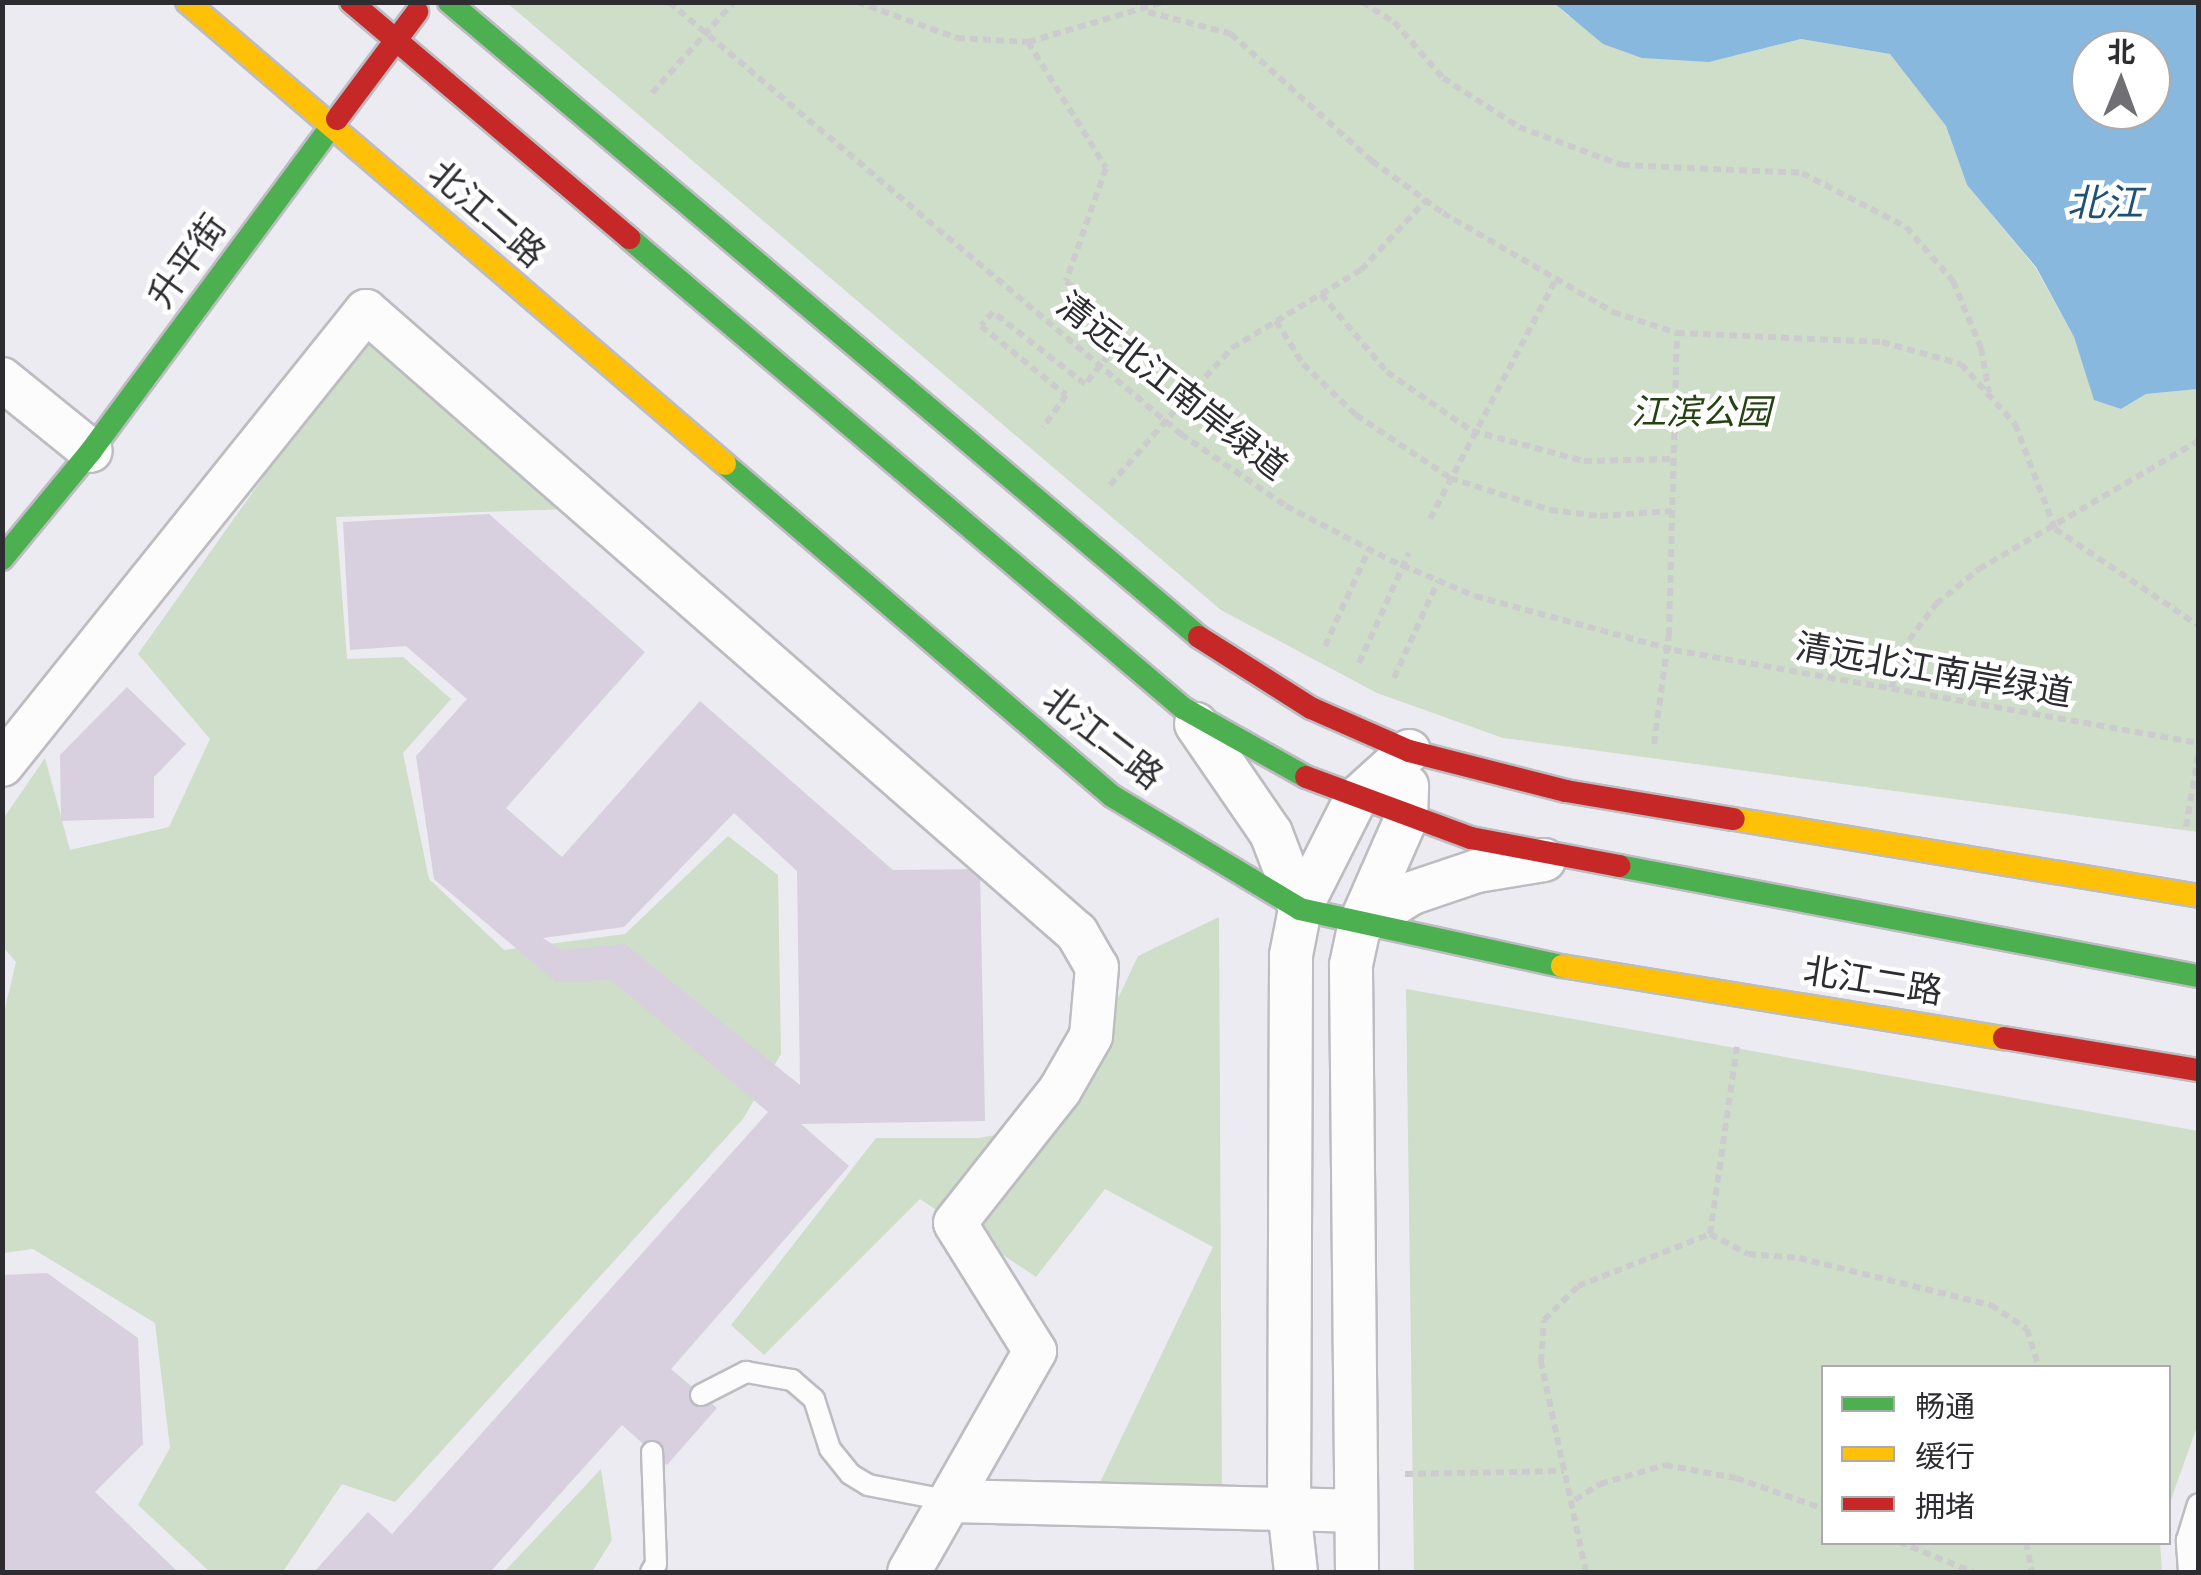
<!DOCTYPE html>
<meta charset="utf-8">
<style>
body{margin:0}
#map{position:relative;width:2201px;height:1575px;overflow:hidden;background:#ebebf1;font-family:Lora,"Noto Sans SC",serif}
div>[style]{position:absolute}
.green>*{inset:0;background:#cedec8}
.water>*{inset:0;background:#89b8df}
.building>*{inset:0;background:#d9d0df}
.path>*{height:6px;margin-top:-3px;transform-origin:0;background:repeating-linear-gradient(90deg,#ccccce 0 8px,transparent 0 13px)}
.roads{filter:drop-shadow(2px 0 #bcbcc1) drop-shadow(-2px 0 #bcbcc1) drop-shadow(0 2px #bcbcc1) drop-shadow(0 -2px #bcbcc1)}
.lane>*{height:20px;margin:-10px;padding:0 10px;transform-origin:10px;border-radius:10px;background:#fcfcfd}
.street>*{height:42px;margin:-21px;padding:0 21px;transform-origin:21px;border-radius:21px;background:#fcfcfd}
.fast>*{height:22px;margin:-11px;padding:0 11px;transform-origin:11px;border-radius:11px;background:#4caf50}
.slow>*{height:22px;margin:-11px;padding:0 11px;transform-origin:11px;border-radius:11px;background:#ffc107}
.jam>*{height:22px;margin:-11px;padding:0 11px;transform-origin:11px;border-radius:11px;background:#c62828}
.path-bridge>*{height:6px;margin-top:-3px;transform-origin:0;background:repeating-linear-gradient(90deg,#ccccce 0 8px,transparent 0 13px)}
span{translate:-50% -50%;white-space:nowrap;text-align:center;line-height:1.15;-webkit-text-stroke:9px #fff;paint-order:stroke}
.street-label{font-size:35px;color:#2d2d31}
.park-label{font-size:35px;color:#254213;font-style:italic}
.water-label{font-size:38px;color:#1f5175;font-style:italic}
.frame{position:absolute;inset:0;border:5px solid #2d2d31;pointer-events:none}
.legend{position:absolute;left:1821px;top:1365px;width:350px;height:180px;box-sizing:border-box;background:#fff;border:2px solid #ababad;margin:0;padding:12px 18px;list-style:none;font-size:30px;color:#2d2d31}
.legend li{display:flex;align-items:center;gap:20px;height:50px}
.legend b{width:50px;border:2px solid #ababad}
.north{position:absolute;left:2071px;top:30px;width:100px;height:100px;box-sizing:border-box;background:#fff;border:2px solid #ababad;border-radius:50%;rotate:1deg;font-size:28px;font-weight:700;line-height:40px;text-align:center;color:#2d2d31}
.north::after{content:'';display:block;margin:auto;width:35px;height:45px;background:#707074;clip-path:polygon(50% 0,100% 100%,50% 72%,0 100%)}
</style>
<div id="map">
<div class="green">
<div style="clip-path:polygon(1554px 2px,1568px 16px,1733px 56px,1801px 39px,1890px 54px,1946px 126px,1967px 185px,2035px 267px,2074px 337px,2095px 400px,2121px 409px,2146px 394px,2198px 389px,2198px 832px,1503px 738px,1377px 693px,1221px 610px,507px 3px)"></div>
<div style="clip-path:polygon(367px 331px,569px 509px,336px 517px,347px 659px,403px 657px,451px 699px,403px 753px,429px 879px,504px 950px,625px 934px,728px 836px,778px 875px,781px 1054px,743px 1119px,395px 1502px,342px 1484px,284px 1570px,210px 1572px,138px 1505px,170px 1448px,155px 1323px,33px 1249px,3px 1253px,2px 1021px,16px 962px,3px 947px,3px 819px,45px 758px,70px 850px,169px 827px,210px 739px,138px 654px)"></div>
<div style="clip-path:polygon(1219px 917px,1222px 1496px,1094px 1495px,1213px 1247px,1105px 1189px,1036px 1277px,920px 1199px,764px 1355px,731px 1325px,876px 1138px,979px 1138px,1059px 1123px,1138px 956px)"></div>
<div style="clip-path:polygon(1406px 989px,2198px 1131px,2198px 1424px,2169px 1505px,2168px 1368px,1824px 1368px,1824px 1542px,2160px 1543px,2162px 1572px,1414px 1572px)"></div>
<div style="clip-path:polygon(601px 1469px,612px 1540px,592px 1572px,504px 1572px)"></div>
</div>
<div class="water">
<div style="clip-path:polygon(evenodd,1554px 3px,2198px 3px,2198px 389px,2146px 394px,2121px 409px,2094px 400px,2074px 337px,2036px 267px,1967px 185px,1946px 126px,1890px 54px,1801px 39px,1709px 62px,1642px 58px,1603px 44px,1554px 3px,2091px 50px,2151px 50px,2151px 110px,2091px 110px,2091px 50px)"></div>
</div>
<div class="building">
<div style="clip-path:polygon(evenodd,489px 514px,645px 652px,506px 808px,562px 857px,700px 701px,893px 870px,980px 869px,985px 1121px,801px 1124px,849px 1166px,671px 1369px,717px 1408px,667px 1465px,622px 1425px,490px 1572px,314px 1572px,368px 1512px,392px 1534px,768px 1112px,611px 980px,556px 982px,434px 879px,416px 756px,467px 699px,406px 646px,350px 650px,343px 522px,489px 514px,734px 813px,797px 871px,800px 1085px,625px 944px,561px 950px,543px 938px,624px 927px,734px 813px)"></div>
<div style="clip-path:polygon(127px 687px,186px 744px,154px 777px,154px 818px,61px 821px,60px 755px)"></div>
<div style="clip-path:polygon(47px 1273px,138px 1338px,143px 1444px,95px 1492px,178px 1572px,2px 1572px,2px 1275px)"></div>
</div>
<div class="path">
<div style="left:669px;top:2px;width:670px;rotate:40.16deg"></div>
<div style="left:1181px;top:434px;width:127px;rotate:34.4deg"></div>
<div style="left:1286px;top:506px;width:117px;rotate:27.4deg"></div>
<div style="left:1390px;top:560px;width:92px;rotate:23deg"></div>
<div style="left:1475px;top:596px;width:206px;rotate:15.2deg"></div>
<div style="left:1674px;top:650px;width:532px;rotate:10.06deg"></div>
<div style="left:857px;top:2px;width:106px;rotate:19.8deg"></div>
<div style="left:957px;top:38px;width:71px;rotate:3.2deg"></div>
<div style="left:1028px;top:42px;width:142px;rotate:-16.4deg"></div>
<div style="left:1362px;top:2px;width:38px;rotate:32deg"></div>
<div style="left:1394px;top:22px;width:74px;rotate:48.8deg"></div>
<div style="left:1443px;top:78px;width:90px;rotate:32.8deg"></div>
<div style="left:1519px;top:127px;width:110px;rotate:20.3deg"></div>
<div style="left:1622px;top:165px;width:180px;rotate:2.5deg"></div>
<div style="left:1802px;top:173px;width:117px;rotate:27.4deg"></div>
<div style="left:1906px;top:227px;width:72px;rotate:49deg"></div>
<div style="left:1953px;top:281px;width:73px;rotate:67.3deg"></div>
<div style="left:1981px;top:348px;width:45px;rotate:79.7deg"></div>
<div style="left:1148px;top:12px;width:86px;rotate:14.8deg"></div>
<div style="left:1231px;top:34px;width:190px;rotate:42deg"></div>
<div style="left:1372px;top:161px;width:88px;rotate:36.2deg"></div>
<div style="left:1443px;top:213px;width:197px;rotate:30.2deg"></div>
<div style="left:1613px;top:312px;width:67px;rotate:18.2deg"></div>
<div style="left:1677px;top:333px;width:205px;rotate:2.5deg"></div>
<div style="left:1882px;top:342px;width:82px;rotate:15.6deg"></div>
<div style="left:1961px;top:364px;width:81px;rotate:48deg"></div>
<div style="left:2015px;top:424px;width:112px;rotate:69.1deg"></div>
<div style="left:2055px;top:529px;width:172px;rotate:33.9deg"></div>
<div style="left:1028px;top:42px;width:148px;rotate:58.2deg"></div>
<div style="left:1106px;top:168px;width:120px;rotate:109.5deg"></div>
<div style="left:1066px;top:281px;width:80px;rotate:42.5deg"></div>
<div style="left:1125px;top:335px;width:63px;rotate:129.2deg"></div>
<div style="left:1085px;top:384px;width:117px;rotate:-142deg"></div>
<div style="left:993px;top:312px;width:18px;rotate:131deg"></div>
<div style="left:981px;top:326px;width:109px;rotate:39.1deg"></div>
<div style="left:1066px;top:395px;width:40px;rotate:124.9deg"></div>
<div style="left:652px;top:93px;width:122px;rotate:-48deg"></div>
<div style="left:1321px;top:294px;width:102px;rotate:49.8deg"></div>
<div style="left:1387px;top:372px;width:103px;rotate:34.8deg"></div>
<div style="left:1472px;top:431px;width:116px;rotate:15deg"></div>
<div style="left:1584px;top:461px;width:89px;rotate:-1.3deg"></div>
<div style="left:1276px;top:321px;width:51px;rotate:57.9deg"></div>
<div style="left:1303px;top:364px;width:74px;rotate:43.9deg"></div>
<div style="left:1356px;top:415px;width:113px;rotate:33.8deg"></div>
<div style="left:1450px;top:478px;width:105px;rotate:17.7deg"></div>
<div style="left:1550px;top:510px;width:50px;rotate:6.8deg"></div>
<div style="left:1600px;top:516px;width:72px;rotate:-4deg"></div>
<div style="left:1179px;top:406px;width:79px;rotate:-47.6deg"></div>
<div style="left:1232px;top:348px;width:151px;rotate:-31.2deg"></div>
<div style="left:1361px;top:270px;width:96px;rotate:-47.1deg"></div>
<div style="left:1430px;top:519px;width:269px;rotate:-62.3deg"></div>
<div style="left:1669px;top:635px;width:302px;rotate:-88.5deg"></div>
<div style="left:1325px;top:646px;width:107px;rotate:-65.6deg"></div>
<div style="left:1394px;top:678px;width:107px;rotate:-65.6deg"></div>
<div style="left:1891px;top:688px;width:51px;rotate:-69.4deg"></div>
<div style="left:1909px;top:640px;width:45px;rotate:-53.1deg"></div>
<div style="left:1936px;top:604px;width:55px;rotate:-39.1deg"></div>
<div style="left:1979px;top:569px;width:254px;rotate:-30.3deg"></div>
<div style="left:2186px;top:827px;width:73px;rotate:-80.5deg"></div>
<div style="left:1710px;top:1234px;width:43px;rotate:27.8deg"></div>
<div style="left:1748px;top:1254px;width:51px;rotate:4.5deg"></div>
<div style="left:1799px;top:1258px;width:198px;rotate:13.8deg"></div>
<div style="left:1991px;top:1305px;width:43px;rotate:33.7deg"></div>
<div style="left:2027px;top:1329px;width:41px;rotate:72.9deg"></div>
<div style="left:1710px;top:1234px;width:189px;rotate:-81.8deg"></div>
<div style="left:1405px;top:1474px;width:159px;rotate:-1.1deg"></div>
<div style="left:1575px;top:1500px;width:30px;rotate:-33deg"></div>
<div style="left:1600px;top:1484px;width:68px;rotate:-16.3deg"></div>
<div style="left:1665px;top:1465px;width:72px;rotate:10.4deg"></div>
<div style="left:1736px;top:1478px;width:93px;rotate:19.4deg"></div>
<div style="left:1899px;top:1542px;width:80px;rotate:22.1deg"></div>
<div style="left:2026px;top:1542px;width:31px;rotate:79deg"></div>
<div style="left:1586px;top:1572px;width:215px;rotate:-102.1deg"></div>
<div style="left:1541px;top:1362px;width:42px;rotate:-85.9deg"></div>
<div style="left:1544px;top:1320px;width:48px;rotate:-45deg"></div>
<div style="left:1578px;top:1286px;width:142px;rotate:-21.5deg"></div>
</div>
<div class="roads">
<div class="lane">
<div style="left:701px;top:1395px;width:51px;rotate:-27.1deg"></div>
<div style="left:746px;top:1372px;width:47px;rotate:9.9deg"></div>
<div style="left:792px;top:1380px;width:29px;rotate:41deg"></div>
<div style="left:814px;top:1399px;width:52px;rotate:72.3deg"></div>
<div style="left:830px;top:1449px;width:32px;rotate:51deg"></div>
<div style="left:850px;top:1474px;width:21px;rotate:31deg"></div>
<div style="left:868px;top:1485px;width:85px;rotate:10.9deg"></div>
<div style="left:651px;top:1572px;width:9px;rotate:-58deg"></div>
<div style="left:656px;top:1564px;width:112px;rotate:-92deg"></div>
<div style="left:2189px;top:1572px;width:32px;rotate:-94deg"></div>
<div style="left:2187px;top:1540px;width:37px;rotate:-73deg"></div>
</div>
<div class="street">
<div style="left:2px;top:379px;width:114px;rotate:39deg"></div>
<div style="left:1196px;top:724px;width:132px;rotate:55.5deg"></div>
<div style="left:1271px;top:833px;width:81px;rotate:69.1deg"></div>
<div style="left:2px;top:765px;width:582px;rotate:-51.28deg"></div>
<div style="left:366px;top:311px;width:945px;rotate:41.18deg"></div>
<div style="left:1077px;top:933px;width:39px;rotate:60deg"></div>
<div style="left:1097px;top:967px;width:69px;rotate:95deg"></div>
<div style="left:1091px;top:1036px;width:62px;rotate:119.9deg"></div>
<div style="left:1060px;top:1090px;width:169px;rotate:128.3deg"></div>
<div style="left:955px;top:1223px;width:151px;rotate:58deg"></div>
<div style="left:1035px;top:1351px;width:254px;rotate:119.7deg"></div>
<div style="left:1359px;top:926px;width:62px;rotate:-31.9deg"></div>
<div style="left:1412px;top:893px;width:69px;rotate:-18.7deg"></div>
<div style="left:1477px;top:871px;width:68px;rotate:-9.3deg"></div>
<div style="left:951px;top:1501px;width:402px;rotate:1.4deg"></div>
<div style="left:1296px;top:1572px;width:63px;rotate:-96.3deg"></div>
<div style="left:1289px;top:1509px;width:554px;rotate:-89.79deg"></div>
<div style="left:1291px;top:955px;width:47px;rotate:-78.9deg"></div>
<div style="left:1300px;top:909px;width:122px;rotate:-63.2deg"></div>
<div style="left:1355px;top:800px;width:73px;rotate:-42.2deg"></div>
<div style="left:1357px;top:1572px;width:607px;rotate:-90.57deg"></div>
<div style="left:1351px;top:965px;width:40px;rotate:-78deg"></div>
<div style="left:1359px;top:926px;width:117px;rotate:-66.3deg"></div>
<div style="left:1406px;top:819px;width:33px;rotate:-88deg"></div>
</div>
<div class="fast">
<div style="left:449px;top:2px;width:983px;rotate:40.25deg"></div>
<div style="left:629px;top:238px;width:727px;rotate:40.31deg"></div>
<div style="left:1183px;top:708px;width:141px;rotate:29.3deg"></div>
<div style="left:725px;top:464px;width:510px;rotate:40.63deg"></div>
<div style="left:1112px;top:796px;width:219px;rotate:31deg"></div>
<div style="left:1300px;top:909px;width:268px;rotate:12.3deg"></div>
<div style="left:2px;top:559px;width:140px;rotate:-50.5deg"></div>
<div style="left:91px;top:451px;width:413px;rotate:-53.5deg"></div>
<div style="left:1619px;top:866px;width:589px;rotate:10.76deg"></div>
</div>
<div class="slow">
<div style="left:187px;top:2px;width:709px;rotate:40.65deg"></div>
<div style="left:1734px;top:819px;width:470px;rotate:9.4deg"></div>
<div style="left:1562px;top:966px;width:448px;rotate:9.3deg"></div>
</div>
<div class="jam">
<div style="left:351px;top:2px;width:365px;rotate:40.3deg"></div>
<div style="left:337px;top:119px;width:134px;rotate:-53.2deg"></div>
<div style="left:1199px;top:637px;width:133px;rotate:32.4deg"></div>
<div style="left:1311px;top:708px;width:107px;rotate:23.7deg"></div>
<div style="left:1409px;top:751px;width:162px;rotate:14.3deg"></div>
<div style="left:1566px;top:791px;width:170px;rotate:9.5deg"></div>
<div style="left:1306px;top:777px;width:176px;rotate:20.3deg"></div>
<div style="left:1471px;top:838px;width:151px;rotate:10.7deg"></div>
<div style="left:2004px;top:1038px;width:197px;rotate:9.4deg"></div>
</div>
</div>
<div class="path-bridge">
<div style="left:1110px;top:485px;width:105px;rotate:-48.9deg"></div>
<div style="left:1359px;top:663px;width:121px;rotate:-65.6deg"></div>
<div style="left:1654px;top:744px;width:110px;rotate:-82.2deg"></div>
</div>
<div class="street-label">
<span style="left:487px;top:214px;rotate:41deg">北江二路</span>
<span style="left:187px;top:261px;rotate:-54deg">升平街</span>
<span style="left:1172px;top:386px;rotate:38deg">清远北江南岸绿道</span>
<span style="left:1934px;top:670px;rotate:10deg">清远北江南岸绿道</span>
<span style="left:1103px;top:738px;rotate:38deg">北江二路</span>
<span style="left:1873px;top:981px;rotate:9deg">北江二路</span>
</div>
<div class="park-label">
<span style="left:1701px;top:412px">江滨公园</span>
</div>
<div class="water-label">
<span style="left:2105px;top:203px">北江</span>
</div>
<div class="frame"></div>
<ul class="legend">
<li><b style="height:12px;background:#4caf50"></b>畅通</li>
<li><b style="height:12px;background:#ffc107"></b>缓行</li>
<li><b style="height:12px;background:#c62828"></b>拥堵</li>
</ul>
<div class="north">北</div>
</div>
